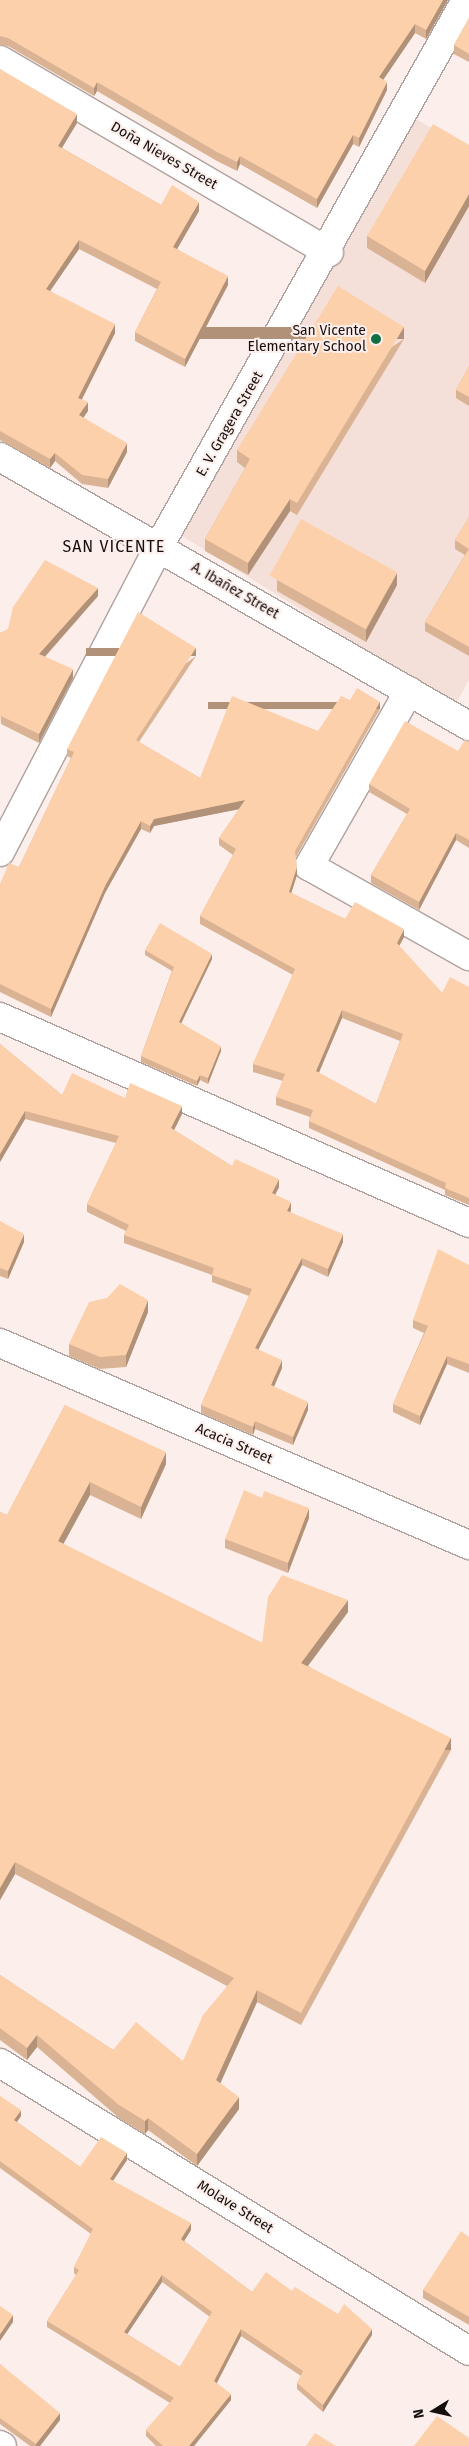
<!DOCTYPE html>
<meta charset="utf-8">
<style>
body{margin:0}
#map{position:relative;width:469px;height:2446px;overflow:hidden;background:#fceeea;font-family:"Fira Sans",sans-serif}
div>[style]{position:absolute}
.built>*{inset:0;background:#f4dfd9}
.roads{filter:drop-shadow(1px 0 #afa29e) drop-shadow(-1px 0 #afa29e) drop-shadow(0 1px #afa29e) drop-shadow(0 -1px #afa29e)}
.street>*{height:28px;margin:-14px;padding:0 14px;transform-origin:14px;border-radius:14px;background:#fff}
.secondary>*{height:28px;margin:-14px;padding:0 14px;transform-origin:14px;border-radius:14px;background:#fff}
.wall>*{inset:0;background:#dab394}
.shaded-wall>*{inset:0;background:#b19278;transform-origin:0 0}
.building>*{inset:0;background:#fdd0ac;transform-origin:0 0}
.dots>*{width:14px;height:14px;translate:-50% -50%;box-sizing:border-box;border:2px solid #fceeea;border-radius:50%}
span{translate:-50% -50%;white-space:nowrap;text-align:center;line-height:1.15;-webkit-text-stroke:4px #fceeea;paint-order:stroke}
.street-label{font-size:14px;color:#140f0e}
.poi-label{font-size:14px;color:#140f0e}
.right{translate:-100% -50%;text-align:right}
.quarter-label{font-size:16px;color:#140f0e;letter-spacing:1px}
.north{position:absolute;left:409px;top:2386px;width:50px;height:50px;-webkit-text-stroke:4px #fceeea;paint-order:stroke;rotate:260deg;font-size:14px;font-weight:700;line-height:20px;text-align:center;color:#140f0e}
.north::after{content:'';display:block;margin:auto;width:18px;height:22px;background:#140f0e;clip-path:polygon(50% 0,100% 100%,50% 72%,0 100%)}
</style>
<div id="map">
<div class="built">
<div style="clip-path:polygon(412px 117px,469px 149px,469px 680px,455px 705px,171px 529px)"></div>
</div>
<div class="roads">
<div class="street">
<div style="left:0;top:60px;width:381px;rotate:30.3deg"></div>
<div style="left:409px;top:691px;width:202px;rotate:119.7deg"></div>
<div style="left:309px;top:866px;width:184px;rotate:29.4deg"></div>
<div style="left:0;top:852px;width:343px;rotate:-62.5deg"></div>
<div style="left:158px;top:548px;width:629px;rotate:-60.66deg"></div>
<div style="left:0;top:1017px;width:512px;rotate:23.71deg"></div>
<div style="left:0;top:1343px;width:511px;rotate:23.3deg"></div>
<div style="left:0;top:2063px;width:550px;rotate:31.55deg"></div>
<div style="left:0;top:2445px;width:2px;rotate:27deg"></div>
</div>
<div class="secondary">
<div style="left:0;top:457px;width:541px;rotate:29.84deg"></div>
</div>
</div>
<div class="wall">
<div style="clip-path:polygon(0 0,448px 0,426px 39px,415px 33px,383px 80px,387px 90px,359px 147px,353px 144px,317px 208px,240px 164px,237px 171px,217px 161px,97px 91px,94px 96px,8px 46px,0 45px)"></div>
<div style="clip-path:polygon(469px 18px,469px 62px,454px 54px,454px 45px)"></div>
<div style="clip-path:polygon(0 69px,77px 123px,62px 148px,161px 205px,199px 211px,177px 249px,228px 285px,185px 367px,135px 341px,135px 332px,157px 289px,79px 249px,50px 291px,115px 333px,82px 399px,88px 411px,83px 417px,127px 452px,108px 488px,82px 484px,55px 461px,50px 468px,0 440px)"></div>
<div style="clip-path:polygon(469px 145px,469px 206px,425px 283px,367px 248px,367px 236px)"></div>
<div style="clip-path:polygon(404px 339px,297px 515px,290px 511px,248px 575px,205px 551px,205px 539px,245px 468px,237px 462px,237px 450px)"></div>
<div style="clip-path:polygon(469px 366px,469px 406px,456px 398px,456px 390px)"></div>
<div style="clip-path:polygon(469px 517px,469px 656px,425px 631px,425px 622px,465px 555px,455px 549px,455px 540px)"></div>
<div style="clip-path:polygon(277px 579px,397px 585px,366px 642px,277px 591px)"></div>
<div style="clip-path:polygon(98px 596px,45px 657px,73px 678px,39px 743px,1px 724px,0 633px)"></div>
<div style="clip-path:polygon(evenodd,196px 656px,139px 742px,200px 778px,318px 731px,350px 700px,380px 709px,296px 857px,297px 875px,291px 893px,345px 919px,404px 937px,399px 946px,442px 993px,469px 987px,469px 1205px,445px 1195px,445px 1190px,309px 1128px,309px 1121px,310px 1117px,276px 1105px,276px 1097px,283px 1081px,253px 1072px,253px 1064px,293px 975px,200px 924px,200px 916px,233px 855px,219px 845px,219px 838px,239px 809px,154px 826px,150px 833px,141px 829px,105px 893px,51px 1017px,0 992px,0 884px,19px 867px,71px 758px,67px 756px,67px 749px,196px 656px,342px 1018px,400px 1041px,376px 1104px,319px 1073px,342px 1018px)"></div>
<div style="clip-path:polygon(469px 742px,469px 848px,456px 840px,419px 910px,371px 883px,371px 875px,407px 814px,369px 792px,369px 784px,458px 751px)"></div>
<div style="clip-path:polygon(145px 950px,212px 959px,181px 1023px,221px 1051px,208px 1084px,200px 1080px,197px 1086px,141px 1062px,141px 1056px,172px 971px,145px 955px)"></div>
<div style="clip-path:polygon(0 1044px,62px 1095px,125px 1098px,182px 1114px,174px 1130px,232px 1166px,279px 1187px,275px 1195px,291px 1210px,290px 1212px,343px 1242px,328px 1277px,302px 1265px,258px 1349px,282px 1368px,274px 1387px,308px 1410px,293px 1445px,255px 1429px,253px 1435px,201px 1413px,201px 1405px,249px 1296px,212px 1282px,212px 1275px,124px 1243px,124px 1235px,126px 1231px,87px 1212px,87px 1204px,116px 1143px,25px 1119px,0 1162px)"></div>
<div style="clip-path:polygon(0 1221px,24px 1242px,8px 1279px,0 1276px)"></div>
<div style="clip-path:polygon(469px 1265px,469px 1373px,447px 1364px,420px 1425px,393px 1412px,393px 1404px,424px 1333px,413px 1328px,413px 1320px)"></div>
<div style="clip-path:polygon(148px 1312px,126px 1367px,100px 1369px,69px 1356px,69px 1344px)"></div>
<div style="clip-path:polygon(65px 1405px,166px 1464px,141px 1519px,90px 1495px,63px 1544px,262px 1643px,348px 1612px,308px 1666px,451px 1750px,301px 2025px,257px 2002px,220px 2083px,239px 2109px,197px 2166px,148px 2130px,145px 2134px,119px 2118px,37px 2047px,27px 2060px,0 2040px,0 1975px,113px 2050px,183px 2061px,227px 1986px,15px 1874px,0 1900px,0 1512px,7px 1515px)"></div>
<div style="clip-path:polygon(262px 1498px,309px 1518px,288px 1573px,225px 1548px,225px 1539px)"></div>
<div style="clip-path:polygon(evenodd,0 2096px,21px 2116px,17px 2122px,80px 2167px,127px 2160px,113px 2181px,191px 2230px,184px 2241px,252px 2292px,292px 2291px,372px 2335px,323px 2412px,297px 2389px,297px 2383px,301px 2376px,241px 2336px,217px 2383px,231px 2400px,194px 2446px,156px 2446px,146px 2436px,146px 2430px,170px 2403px,47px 2327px,47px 2321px,76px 2275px,74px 2273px,74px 2267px,91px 2234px,0 2168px,0 2096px,162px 2282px,210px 2317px,180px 2367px,127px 2334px,162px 2282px)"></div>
<div style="clip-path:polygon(469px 2237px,469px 2325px,423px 2298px,423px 2290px)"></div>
<div style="clip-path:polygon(0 2364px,60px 2420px,40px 2446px,30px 2446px,0 2424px)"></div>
</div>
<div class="shaded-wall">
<div style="clip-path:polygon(443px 0,448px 0,426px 39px,426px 30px)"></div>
<div style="clip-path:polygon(415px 24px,415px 33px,379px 86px,379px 77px)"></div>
<div style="clip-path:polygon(97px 82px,97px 91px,94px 96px,94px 88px)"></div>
<div style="clip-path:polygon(387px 82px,387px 90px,359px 147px,359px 138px)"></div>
<div style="clip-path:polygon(77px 114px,77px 123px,58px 154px,58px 146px)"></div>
<div style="clip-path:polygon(353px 135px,353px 144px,317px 208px,317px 199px)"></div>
<div style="clip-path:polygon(240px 156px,240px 164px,237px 171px,237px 162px)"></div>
<div style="clip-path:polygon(469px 194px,469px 206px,425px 283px,425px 271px)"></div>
<div style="clip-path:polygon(199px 202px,199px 211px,173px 256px,173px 247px)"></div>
<div style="clip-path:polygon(79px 240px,79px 249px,46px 297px,46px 289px)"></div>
<div style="clip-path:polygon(228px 276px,228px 285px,185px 367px,185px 359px)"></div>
<div style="clip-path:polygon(115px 324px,115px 333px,78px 407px,78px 398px)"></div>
<div style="left:404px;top:327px;width:12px;height:206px;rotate:90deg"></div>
<div style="clip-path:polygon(88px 402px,88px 411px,79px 424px,79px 415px)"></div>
<div style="clip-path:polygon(127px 443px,127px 452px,108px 488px,108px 479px)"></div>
<div style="clip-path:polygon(55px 453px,55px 461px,50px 468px,50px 459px)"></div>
<div style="clip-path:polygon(290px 499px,290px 511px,248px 575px,248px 563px)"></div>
<div style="clip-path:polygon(397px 573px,397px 585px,366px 642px,366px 630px)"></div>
<div style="clip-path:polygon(98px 588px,98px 596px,39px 663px,39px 654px)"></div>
<div style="left:196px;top:648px;width:8px;height:110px;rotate:90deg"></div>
<div style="clip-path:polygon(73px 669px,73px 678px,39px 743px,39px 734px)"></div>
<div style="left:380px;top:702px;width:7px;height:172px;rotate:90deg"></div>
<div style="clip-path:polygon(245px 800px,245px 808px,154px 826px,150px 833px,150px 826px,154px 819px)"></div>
<div style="clip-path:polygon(141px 821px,141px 829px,105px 893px,51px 1017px,51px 1009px,105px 886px)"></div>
<div style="clip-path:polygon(456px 833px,456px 840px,419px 910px,419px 902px)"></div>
<div style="clip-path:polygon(297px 867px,297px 875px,289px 900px,289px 892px)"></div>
<div style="clip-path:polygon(404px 929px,404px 937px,397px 950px,397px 943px)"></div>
<div style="clip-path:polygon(212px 954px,212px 959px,179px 1028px,179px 1022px)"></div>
<div style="clip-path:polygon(342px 1010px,342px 1018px,316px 1079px,316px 1071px)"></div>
<div style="clip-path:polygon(221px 1046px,221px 1051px,208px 1084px,208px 1078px)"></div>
<div style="clip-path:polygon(200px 1075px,200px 1080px,197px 1086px,197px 1081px)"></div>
<div style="clip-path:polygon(182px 1106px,182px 1114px,171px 1136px,171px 1128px)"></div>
<div style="clip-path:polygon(25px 1111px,25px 1119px,0 1162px,0 1154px)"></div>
<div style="clip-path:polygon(279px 1179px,279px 1187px,272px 1201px,272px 1193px)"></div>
<div style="clip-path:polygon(291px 1202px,291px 1210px,287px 1218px,287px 1211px)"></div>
<div style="clip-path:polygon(24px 1234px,24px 1242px,8px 1279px,8px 1271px)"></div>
<div style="clip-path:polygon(343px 1234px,343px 1242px,328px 1277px,328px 1269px)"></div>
<div style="clip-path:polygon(302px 1258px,302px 1265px,255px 1356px,255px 1348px)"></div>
<div style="clip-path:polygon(148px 1300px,148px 1312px,126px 1367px,126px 1355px)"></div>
<div style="clip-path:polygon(447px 1356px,447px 1364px,420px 1425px,420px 1416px)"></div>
<div style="clip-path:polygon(282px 1360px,282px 1368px,271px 1393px,271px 1385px)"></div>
<div style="clip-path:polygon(308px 1402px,308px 1410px,293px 1445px,293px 1437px)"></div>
<div style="clip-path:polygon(255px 1421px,255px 1429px,253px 1435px,253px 1427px)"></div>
<div style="clip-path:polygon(166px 1452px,166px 1464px,141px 1519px,141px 1507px)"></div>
<div style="clip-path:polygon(90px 1482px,90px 1495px,58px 1554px,58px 1541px)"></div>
<div style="clip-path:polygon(309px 1508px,309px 1518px,288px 1573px,288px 1563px)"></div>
<div style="clip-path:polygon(348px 1600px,348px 1612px,301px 1675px,301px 1663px)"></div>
<div style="left:451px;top:1738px;width:12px;height:313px;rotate:90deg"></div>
<div style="clip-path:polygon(15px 1862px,15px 1874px,0 1900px,0 1888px)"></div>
<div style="clip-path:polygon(257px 1990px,257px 2002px,216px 2093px,216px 2080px)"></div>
<div style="clip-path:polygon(37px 2035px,37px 2047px,27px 2060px,27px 2048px)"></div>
<div style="clip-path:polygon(239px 2097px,239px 2109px,197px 2166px,197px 2154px)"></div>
<div style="clip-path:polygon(21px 2110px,21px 2116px,14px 2126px,14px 2120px)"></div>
<div style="clip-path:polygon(148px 2118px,148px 2130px,145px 2134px,145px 2121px)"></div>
<div style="clip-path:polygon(127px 2153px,127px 2160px,110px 2185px,110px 2179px)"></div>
<div style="clip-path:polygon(191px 2223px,191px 2230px,181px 2246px,181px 2239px)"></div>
<div style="clip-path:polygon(162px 2275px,162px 2282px,124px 2339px,124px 2332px)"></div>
<div style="clip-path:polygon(13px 2315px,13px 2322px,0 2341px,0 2334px)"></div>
<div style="clip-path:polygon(241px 2329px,241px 2336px,214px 2388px,214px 2381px)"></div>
<div style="clip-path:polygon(372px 2329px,372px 2335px,323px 2412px,323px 2405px)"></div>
<div style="clip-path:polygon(231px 2394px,231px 2400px,194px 2446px,189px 2446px)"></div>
<div style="clip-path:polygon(60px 2413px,60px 2420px,40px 2446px,36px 2446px,36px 2444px)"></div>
</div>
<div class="building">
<div style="clip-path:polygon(0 0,443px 0,426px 30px,415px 24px,379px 77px,387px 82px,359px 138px,353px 135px,317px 199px,240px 156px,237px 162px,217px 152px,97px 82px,94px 88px,8px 38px,0 36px)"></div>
<div style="clip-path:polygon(469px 18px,469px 54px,454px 45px)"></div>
<div style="clip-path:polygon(0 69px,77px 114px,58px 146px,161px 205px,172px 185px,199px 202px,173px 247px,228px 276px,185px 359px,135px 332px,161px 282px,79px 240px,46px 289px,115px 324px,78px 398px,88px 402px,79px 415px,127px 443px,108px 479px,82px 475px,55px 453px,50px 459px,0 431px)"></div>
<div style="clip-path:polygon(433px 124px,469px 145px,469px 194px,425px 271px,367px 236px)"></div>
<div style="clip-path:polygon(338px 286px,404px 327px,297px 503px,290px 499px,248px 563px,205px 539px,250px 459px,237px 450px)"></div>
<div style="clip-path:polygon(469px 366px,469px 397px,456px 390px)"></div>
<div style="clip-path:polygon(469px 517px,469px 647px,425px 622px,469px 549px,455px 540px)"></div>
<div style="left:301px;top:519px;width:110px;height:65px;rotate:29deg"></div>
<div style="clip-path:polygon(45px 560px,98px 588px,39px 654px,73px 669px,39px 734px,1px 716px,0 723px,0 633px,8px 629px,13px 607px)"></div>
<div style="clip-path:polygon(evenodd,138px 612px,196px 648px,136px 740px,200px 778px,232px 696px,318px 731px,341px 696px,350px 700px,357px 688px,380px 702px,295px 851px,297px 867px,289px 892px,345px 919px,355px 902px,404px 929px,397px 943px,442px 993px,450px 977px,469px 987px,469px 1198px,445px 1188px,446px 1183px,309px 1121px,313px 1110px,276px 1097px,285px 1074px,253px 1064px,295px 969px,200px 916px,236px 849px,219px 838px,245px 800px,154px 819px,150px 826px,141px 821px,105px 886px,51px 1009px,0 984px,0 884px,9px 863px,19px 867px,74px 752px,67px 749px,138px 612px,342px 1010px,403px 1034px,376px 1104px,316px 1071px,342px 1010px)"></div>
<div style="clip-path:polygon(405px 721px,458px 751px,465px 740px,469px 742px,469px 840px,456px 833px,419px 902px,371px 875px,410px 809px,369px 784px)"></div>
<div style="clip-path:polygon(160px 923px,212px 954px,179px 1022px,221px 1046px,208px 1078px,200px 1075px,197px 1081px,141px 1056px,174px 967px,145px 950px)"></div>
<div style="clip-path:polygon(0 1044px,62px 1095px,72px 1073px,125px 1098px,130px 1083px,182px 1106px,171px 1128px,232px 1166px,235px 1159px,279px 1179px,272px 1193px,291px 1202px,287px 1211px,343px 1234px,328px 1269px,302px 1258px,255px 1348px,282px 1360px,271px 1385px,308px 1402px,293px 1437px,255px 1421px,253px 1427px,201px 1405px,252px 1289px,212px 1275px,214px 1268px,124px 1235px,129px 1225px,87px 1204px,119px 1136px,25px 1111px,0 1154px)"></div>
<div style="clip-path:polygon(0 1221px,24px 1234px,8px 1271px,0 1268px)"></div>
<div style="clip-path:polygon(438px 1249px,469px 1265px,469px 1364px,447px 1356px,420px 1416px,393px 1404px,428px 1326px,413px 1320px)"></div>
<div style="clip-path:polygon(120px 1284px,148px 1300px,126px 1355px,100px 1357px,69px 1344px,89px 1302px,107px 1298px)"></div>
<div style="clip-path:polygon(65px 1405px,166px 1452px,141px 1507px,90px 1482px,58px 1541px,262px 1643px,268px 1597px,282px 1575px,348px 1600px,301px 1663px,451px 1738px,301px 2013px,257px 1990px,216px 2080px,239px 2097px,197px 2154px,148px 2118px,145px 2121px,119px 2105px,37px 2035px,27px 2048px,0 2028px,0 1975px,113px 2050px,136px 2022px,183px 2061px,203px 2015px,234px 1978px,15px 1862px,0 1888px,0 1512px,7px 1515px)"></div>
<div style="clip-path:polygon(244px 1490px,262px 1498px,264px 1491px,309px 1508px,288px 1563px,225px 1539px)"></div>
<div style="clip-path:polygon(evenodd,0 2096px,21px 2110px,14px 2120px,80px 2167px,101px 2137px,127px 2153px,110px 2179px,191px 2223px,181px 2239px,252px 2292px,266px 2272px,292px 2291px,295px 2287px,338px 2314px,344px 2304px,372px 2329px,323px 2405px,297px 2383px,303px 2371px,241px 2329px,214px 2381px,231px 2394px,189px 2446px,163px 2446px,146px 2430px,174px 2398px,47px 2321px,79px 2270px,74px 2267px,93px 2229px,0 2161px,0 2096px,162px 2275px,212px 2312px,180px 2367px,124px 2332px,162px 2275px)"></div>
<div style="clip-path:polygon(461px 2231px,469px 2237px,469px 2317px,423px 2290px)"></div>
<div style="clip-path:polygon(0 2306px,13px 2315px,0 2334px)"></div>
<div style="clip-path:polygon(0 2364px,60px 2413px,36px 2444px,0 2418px)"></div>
<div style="clip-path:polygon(437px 2416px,469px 2438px,469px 2446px,414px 2446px)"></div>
<div style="clip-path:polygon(315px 2433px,336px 2446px,306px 2446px)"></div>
</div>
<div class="dots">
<div style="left:376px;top:339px;background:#0f6e43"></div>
</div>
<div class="street-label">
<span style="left:164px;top:156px;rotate:30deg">Doña Nieves Street</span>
<span style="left:230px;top:424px;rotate:-60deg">E. V. Gragera Street</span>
<span style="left:235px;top:591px;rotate:30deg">A. Ibañez Street</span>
<span style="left:234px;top:1444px;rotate:23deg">Acacia Street</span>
<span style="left:235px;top:2207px;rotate:32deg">Molave Street</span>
</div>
<div class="poi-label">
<span class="right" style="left:366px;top:339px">San Vicente<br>Elementary School</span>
</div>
<div class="quarter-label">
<span style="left:114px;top:547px">SAN VICENTE</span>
</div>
<div class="north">N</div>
</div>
